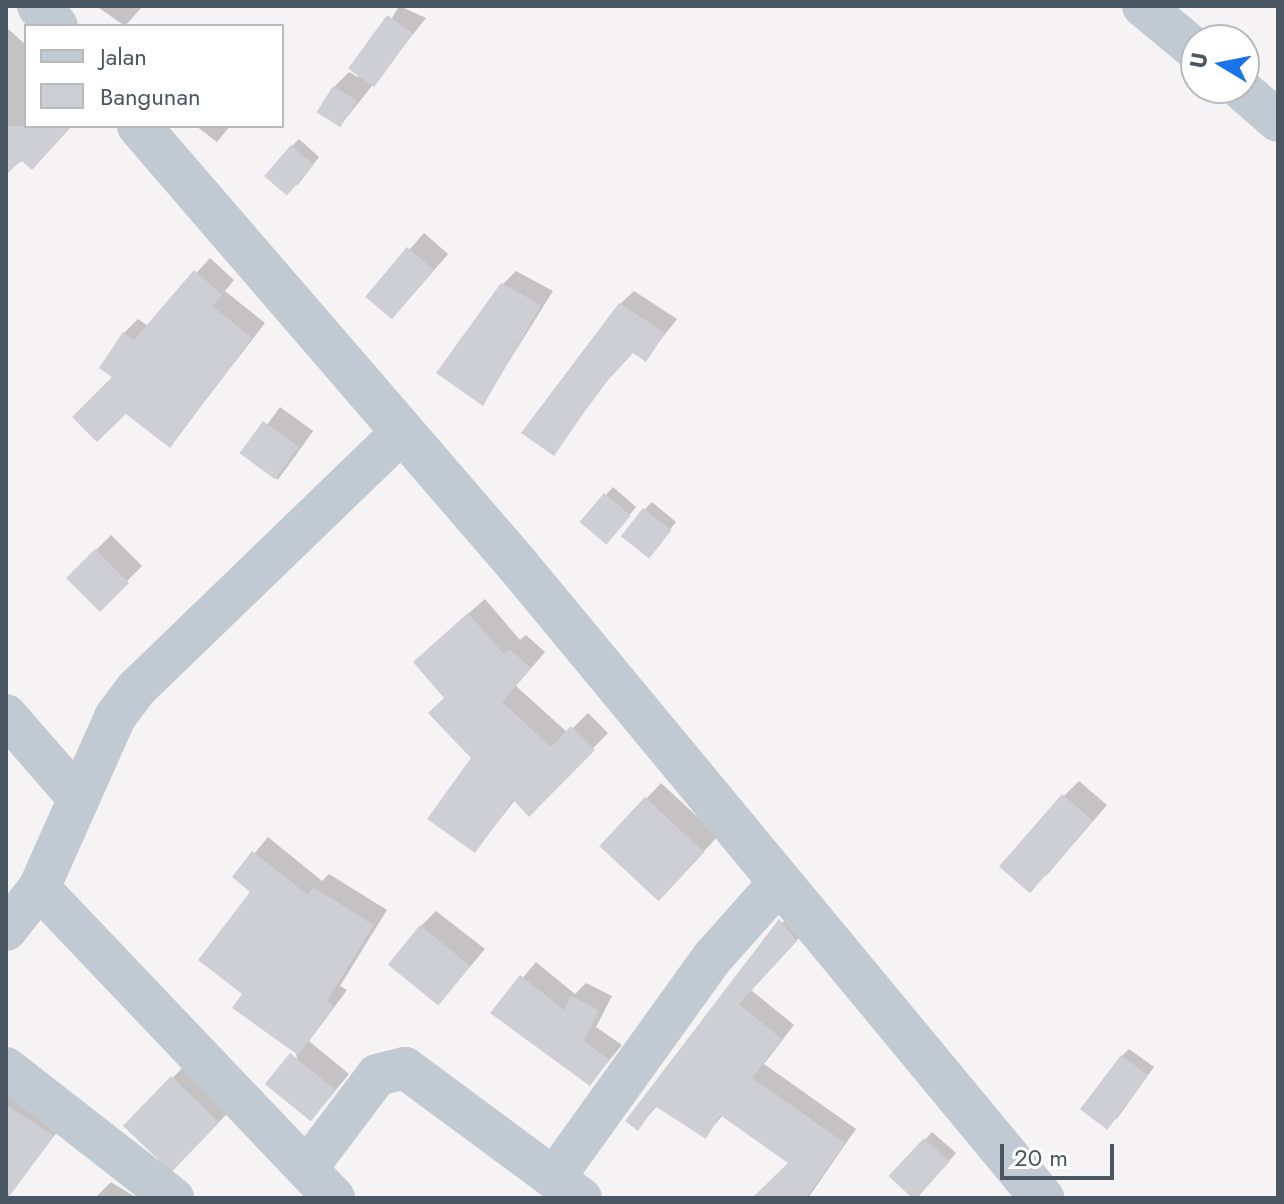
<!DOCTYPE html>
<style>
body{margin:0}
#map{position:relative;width:1284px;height:1204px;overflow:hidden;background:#f5f3f3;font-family:Jost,sans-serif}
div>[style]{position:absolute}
.shadow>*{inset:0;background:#0003;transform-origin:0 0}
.building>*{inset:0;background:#cdcfd5;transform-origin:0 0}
.minor>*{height:42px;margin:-21px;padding:0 21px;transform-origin:21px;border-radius:21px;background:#c1cad2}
.tertiary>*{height:44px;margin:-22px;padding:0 22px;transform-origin:22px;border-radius:22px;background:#c1cad2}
span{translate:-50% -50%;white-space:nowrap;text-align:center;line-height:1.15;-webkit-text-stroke:8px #fff;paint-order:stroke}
.frame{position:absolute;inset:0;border:8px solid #4a5661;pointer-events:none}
.legend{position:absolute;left:24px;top:24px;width:260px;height:104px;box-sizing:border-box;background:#fff;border:2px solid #b7bbc0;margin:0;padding:10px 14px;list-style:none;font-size:24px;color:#4a5661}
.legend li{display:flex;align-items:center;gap:16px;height:40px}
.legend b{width:40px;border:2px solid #b7bbc0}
.north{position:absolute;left:1180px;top:24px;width:80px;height:80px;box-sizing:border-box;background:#fff;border:2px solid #b7bbc0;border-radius:50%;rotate:280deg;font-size:22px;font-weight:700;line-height:32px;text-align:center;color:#4a5661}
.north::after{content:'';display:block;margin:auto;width:28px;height:36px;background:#1a73e8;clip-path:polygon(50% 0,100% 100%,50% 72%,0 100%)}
.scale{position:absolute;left:1000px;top:1144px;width:114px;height:36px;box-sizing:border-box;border:4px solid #4a5661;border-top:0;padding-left:10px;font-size:24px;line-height:28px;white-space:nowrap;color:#4a5661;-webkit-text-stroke:6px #fff;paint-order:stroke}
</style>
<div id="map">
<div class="shadow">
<div style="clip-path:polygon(96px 6px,143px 6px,125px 26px)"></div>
<div style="clip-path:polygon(399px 6px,426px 18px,340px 126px,334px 87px,349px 72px,358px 77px)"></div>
<div style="clip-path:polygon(6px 27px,26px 45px,26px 126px,71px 126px,6px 172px)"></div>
<div style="clip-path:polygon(196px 126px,230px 126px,217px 142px)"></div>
<div style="clip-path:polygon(299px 139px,319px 157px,297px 186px,292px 146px)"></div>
<div style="left:424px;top:233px;width:32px;height:84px;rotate:41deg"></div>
<div style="clip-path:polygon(210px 258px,234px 280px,225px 291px,265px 323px,170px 446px,115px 376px,124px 333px,138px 319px,148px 326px)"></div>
<div style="clip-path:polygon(516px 271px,553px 291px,483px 403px,503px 284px)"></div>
<div style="clip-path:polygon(634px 291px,677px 319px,645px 360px,633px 351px,613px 373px,554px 453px,620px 304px)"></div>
<div style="left:280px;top:407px;width:41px;height:60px;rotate:36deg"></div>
<div style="clip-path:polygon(613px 487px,636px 507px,613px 535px,582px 522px)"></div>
<div style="clip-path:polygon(652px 502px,676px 522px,655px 548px,645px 509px)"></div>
<div style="left:111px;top:535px;width:44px;height:60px;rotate:45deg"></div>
<div style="clip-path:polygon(485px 599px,520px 640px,526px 635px,545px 652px,516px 686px,568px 733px,588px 713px,608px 733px,529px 814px,515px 800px,475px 851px,473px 757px,430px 647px)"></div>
<div style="clip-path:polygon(1079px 781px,1107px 805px,1046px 876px,1064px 796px)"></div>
<div style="clip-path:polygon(661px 783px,718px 836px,675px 883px,646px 799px)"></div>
<div style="clip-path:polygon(268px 837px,322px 881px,329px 874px,387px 910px,340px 986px,347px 990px,309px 1041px,349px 1074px,312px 1119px,295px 1050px,244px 994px,253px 891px,235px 877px)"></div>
<div style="clip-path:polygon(793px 908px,809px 927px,751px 990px,794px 1025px,764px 1064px,856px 1129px,808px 1198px,754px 1198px,791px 1162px,723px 1115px,705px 1136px,658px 1105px,638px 1128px)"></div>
<div style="clip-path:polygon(436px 911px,485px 949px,440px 1002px,421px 926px)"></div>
<div style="clip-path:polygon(536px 962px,575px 994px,586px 983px,612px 996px,596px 1027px,622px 1045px,590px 1084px,493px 1013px)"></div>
<div style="clip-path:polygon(1129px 1049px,1154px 1067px,1116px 1120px,1122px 1056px)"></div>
<div style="left:187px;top:1063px;width:64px;height:88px;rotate:44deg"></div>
<div style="clip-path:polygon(6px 1079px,67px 1120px,21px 1177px,6px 1166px)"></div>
<div style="left:932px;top:1132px;width:32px;height:60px;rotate:41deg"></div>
<div style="clip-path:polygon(111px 1182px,137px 1198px,95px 1198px)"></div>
</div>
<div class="building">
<div style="left:387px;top:15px;width:32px;height:66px;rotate:36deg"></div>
<div style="left:333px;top:86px;width:28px;height:31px;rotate:32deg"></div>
<div style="clip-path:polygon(6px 126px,72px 126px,32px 170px,21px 160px,6px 175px)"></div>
<div style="left:291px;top:145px;width:30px;height:41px;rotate:41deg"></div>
<div style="left:407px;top:247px;width:35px;height:65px;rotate:40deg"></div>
<div style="clip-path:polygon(194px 270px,222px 295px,212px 306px,252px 338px,170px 448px,126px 414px,97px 442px,72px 417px,112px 377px,99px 368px,123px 332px,134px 340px)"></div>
<div style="clip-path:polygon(501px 283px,541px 305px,483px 406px,436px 373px)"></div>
<div style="clip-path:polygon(619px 303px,665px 333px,646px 362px,633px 353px,600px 389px,554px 456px,521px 433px)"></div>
<div style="left:263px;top:421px;width:44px;height:40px;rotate:36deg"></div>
<div style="left:604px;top:493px;width:35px;height:38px;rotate:40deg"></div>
<div style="left:643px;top:508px;width:36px;height:36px;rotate:38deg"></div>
<div style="left:95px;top:549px;width:48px;height:41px;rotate:45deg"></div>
<div style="clip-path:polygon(468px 613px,504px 654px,509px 649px,531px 668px,502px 702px,551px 747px,571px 726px,595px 750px,529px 817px,513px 800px,475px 853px,427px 819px,471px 758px,428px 713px,444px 698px,413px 662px)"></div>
<div style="left:1062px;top:794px;width:41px;height:96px;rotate:41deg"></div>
<div style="left:645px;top:797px;width:81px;height:67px;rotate:43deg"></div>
<div style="clip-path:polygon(252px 851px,308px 895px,313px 887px,374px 925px,327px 1001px,334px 1006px,298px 1055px,232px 1008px,242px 994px,198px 960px,250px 892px,232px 877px)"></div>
<div style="clip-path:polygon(779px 919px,797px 941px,739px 1004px,782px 1039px,752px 1078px,845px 1143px,806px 1198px,752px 1198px,788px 1163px,720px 1115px,706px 1139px,655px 1106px,638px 1131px,625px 1121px)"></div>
<div style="left:420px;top:925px;width:65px;height:51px;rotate:39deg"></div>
<div style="clip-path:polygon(520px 975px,564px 1010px,571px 996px,599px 1010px,584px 1041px,609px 1060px,590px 1086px,490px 1013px)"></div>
<div style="left:290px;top:1053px;width:59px;height:40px;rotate:39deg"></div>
<div style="left:1121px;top:1055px;width:34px;height:68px;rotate:37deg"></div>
<div style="left:171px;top:1076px;width:67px;height:69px;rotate:44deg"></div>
<div style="clip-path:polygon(6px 1105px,54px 1136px,8px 1198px,6px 1198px)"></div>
<div style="left:924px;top:1138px;width:35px;height:52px;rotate:43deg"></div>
</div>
<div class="minor">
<div style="left:1143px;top:6px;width:69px;rotate:39.7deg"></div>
<div style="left:1240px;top:88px;width:50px;rotate:41deg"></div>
<div style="left:6px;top:715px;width:111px;rotate:49deg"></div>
<div style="left:39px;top:888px;width:428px;rotate:46.4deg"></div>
<div style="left:6px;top:930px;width:53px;rotate:-51.8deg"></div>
<div style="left:39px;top:888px;width:187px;rotate:-66deg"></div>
<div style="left:115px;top:717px;width:36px;rotate:-53deg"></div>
<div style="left:137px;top:688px;width:368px;rotate:-44deg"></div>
<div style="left:6px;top:1068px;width:212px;rotate:37.9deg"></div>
<div style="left:307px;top:1168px;width:116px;rotate:-53deg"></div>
<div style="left:377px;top:1075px;width:29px;rotate:-14deg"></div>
<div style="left:405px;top:1068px;width:219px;rotate:36.5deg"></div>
<div style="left:554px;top:1178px;width:272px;rotate:-54.3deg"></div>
<div style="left:713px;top:957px;width:98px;rotate:-48.3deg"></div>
</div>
<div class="tertiary">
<div style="left:39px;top:6px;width:26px;rotate:50deg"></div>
<div style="left:139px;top:126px;width:577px;rotate:49.22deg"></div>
<div style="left:516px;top:563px;width:825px;rotate:50.36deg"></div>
</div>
<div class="frame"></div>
<ul class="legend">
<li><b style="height:10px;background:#c1cad2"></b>Jalan</li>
<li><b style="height:22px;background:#cdcfd5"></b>Bangunan</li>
</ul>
<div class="north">U</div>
<div class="scale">20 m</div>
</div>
